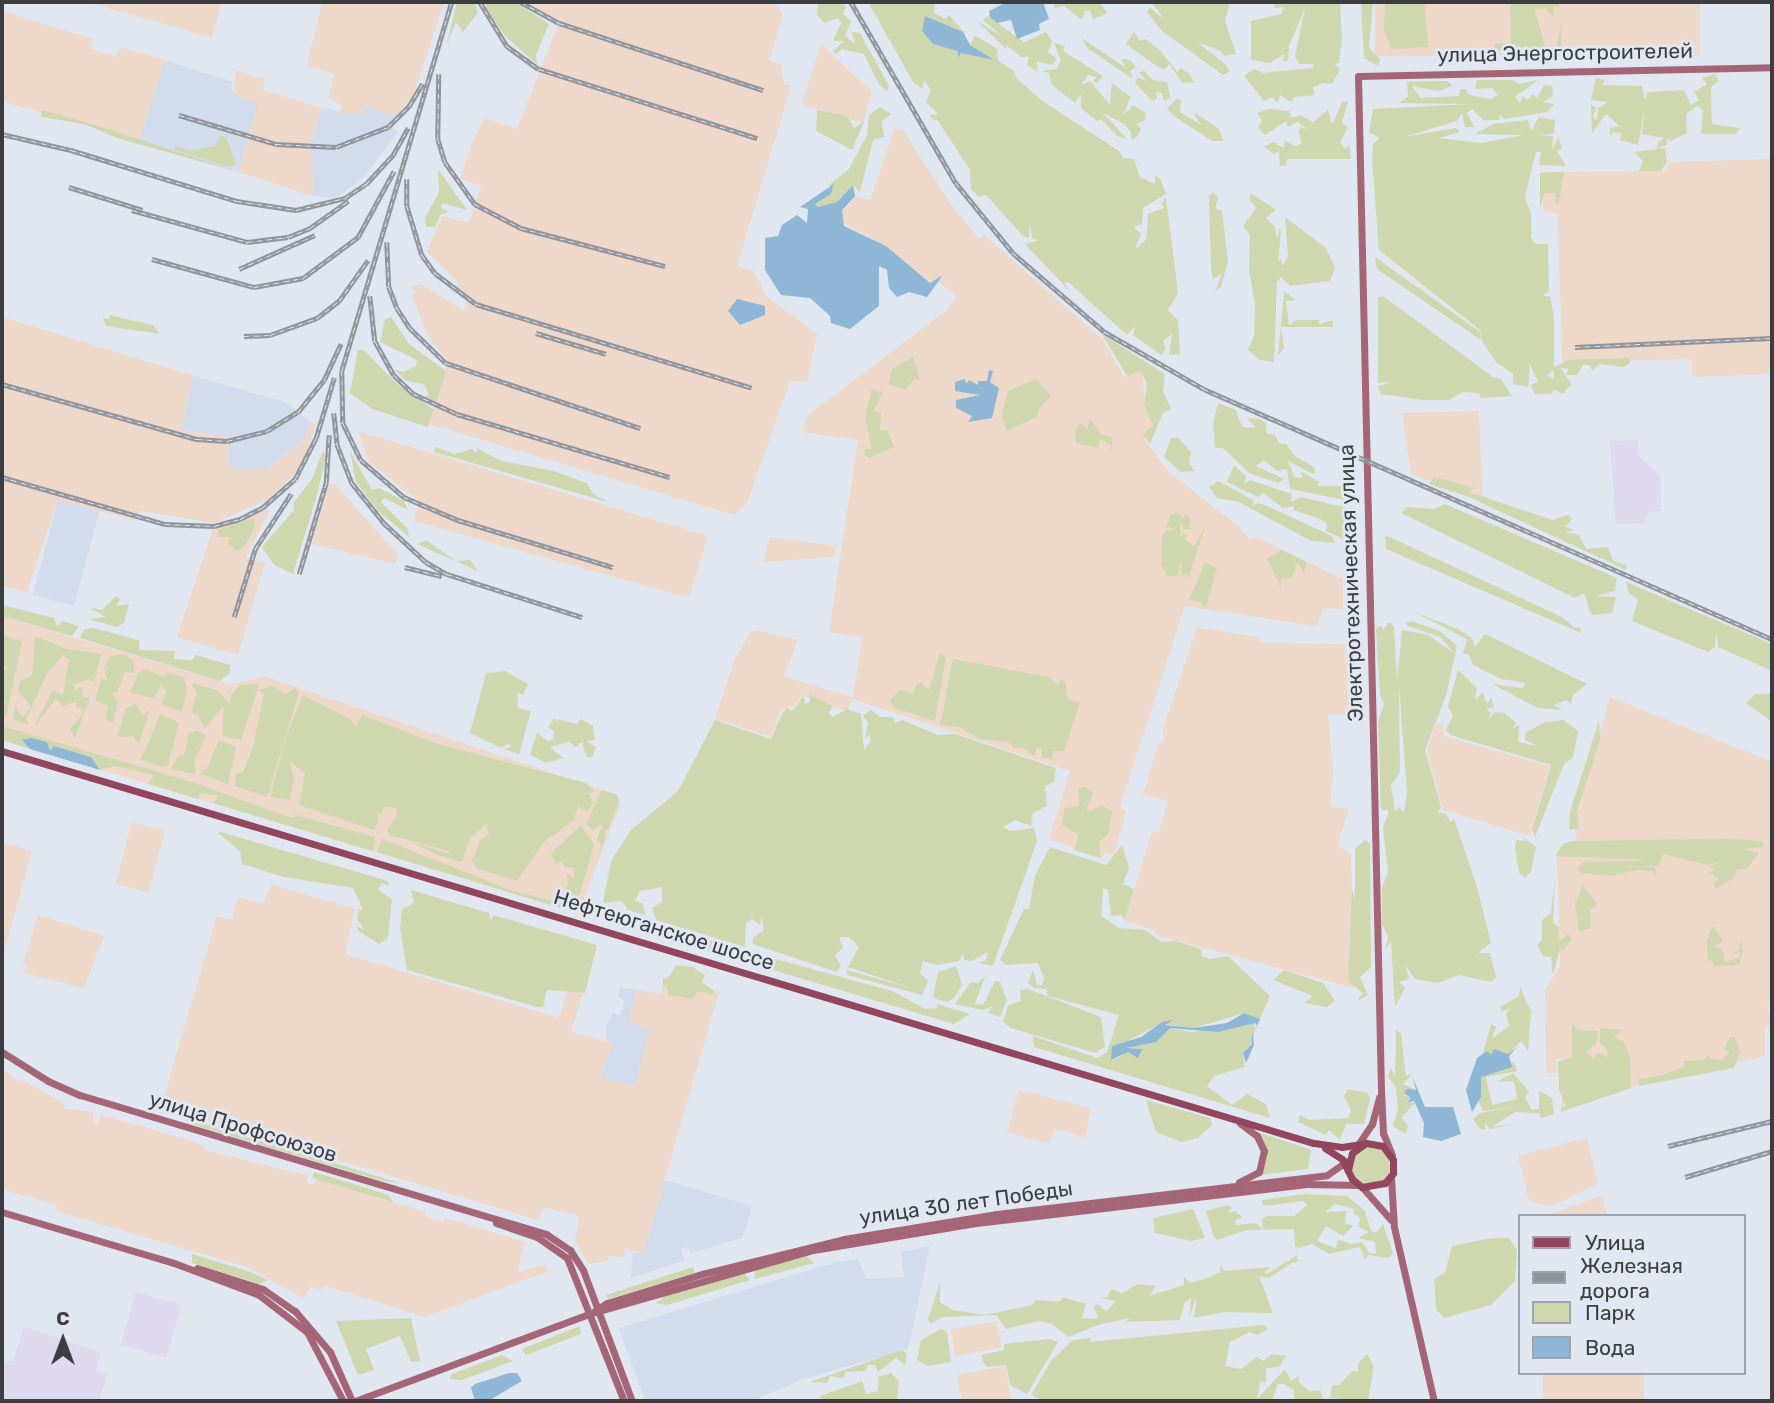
<!DOCTYPE html>
<meta charset="utf-8">
<style>
body{margin:0}
#map{position:relative;width:1774px;height:1403px;overflow:hidden;background:#e1e7f1;font-family:Rubik,sans-serif}
div>[style]{position:absolute}
.built>*{inset:0;background:#d2dcec;transform-origin:0 0}
.industrial>*{inset:0;background:#edd8ca;transform-origin:0 0}
.education>*{inset:0;background:#ded9ee;transform-origin:0 0}
.green>*{inset:0;background:#cfd7af}
.round{border-radius:50%}
.water>*{inset:0;background:#8eb7d6}
.secondary>*{height:7px;margin:-3.5px;padding:0 3.5px;transform-origin:3.5px;border-radius:3.5px;background:#a46677}
.primary>*{height:7px;margin:-3.5px;padding:0 3.5px;transform-origin:3.5px;border-radius:3.5px;background:#91465d}
.rail>*{height:4.5px;margin-top:-2.25px;transform-origin:0;background:repeating-linear-gradient(90deg,#e1e7f1 0 5px,#8f939a 0 10px);box-sizing:border-box;border-block:2px solid #8f939a}
span{translate:-50% -50%;white-space:nowrap;text-align:center;line-height:1.15;-webkit-text-stroke:6px #e1e7f1;paint-order:stroke}
.street-label{font-size:21px;color:#3b3d41}
.frame{position:absolute;inset:0;border:4px solid #3b3d41;pointer-events:none}
.legend{position:absolute;left:1518px;top:1214px;width:228px;height:161px;box-sizing:border-box;background:#e1e7f1;border:2px solid #9fa3ab;margin:0;padding:9px 12px;list-style:none;font-size:21px;color:#3b3d41}
.legend li{display:flex;align-items:center;gap:14px;height:35px}
.legend b{width:35px;border:2px solid #9fa3ab}
.north{position:absolute;left:28px;top:1305px;width:70px;height:70px;-webkit-text-stroke:5px #e1e7f1;paint-order:stroke;rotate:0deg;font-size:19px;font-weight:700;line-height:28px;text-align:center;color:#3b3d41}
.north::after{content:'';display:block;margin:auto;width:24px;height:32px;background:#3b3d41;clip-path:polygon(50% 0,100% 100%,50% 72%,0 100%)}
</style>
<div id="map">
<div class="built">
<div style="clip-path:polygon(165px 60px,233px 82px,231px 90px,259px 103px,238px 172px,139px 141px)"></div>
<div style="clip-path:polygon(364px 106px,396px 116px,387px 124px,398px 132px,363px 178px,336px 198px,313px 196px,311px 144px,322px 108px,361px 115px)"></div>
<div style="clip-path:polygon(194px 376px,285px 402px,311px 422px,304px 439px,267px 470px,231px 470px,227px 437px,180px 430px)"></div>
<div style="left:58px;top:500px;width:43px;height:98px;rotate:15deg"></div>
<div style="clip-path:polygon(620px 987px,637px 990px,633px 1003px,650px 1028px,635px 1086px,601px 1078px,612px 1043px,607px 1041px,606px 1029px,612px 1013px,620px 1015px,625px 1000px,617px 997px)"></div>
<div style="clip-path:polygon(665px 1180px,752px 1206px,746px 1229px,742px 1238px,690px 1253px,688px 1247px,680px 1249px,685px 1260px,631px 1278px,633px 1253px,643px 1254px)"></div>
<div style="clip-path:polygon(930px 1246px,908px 1349px,801px 1380px,751px 1401px,645px 1401px,619px 1328px,836px 1262px,858px 1259px,866px 1279px,904px 1277px,901px 1252px)"></div>
</div>
<div class="industrial">
<div style="clip-path:polygon(88px 2px,222px 2px,212px 38px)"></div>
<div style="clip-path:polygon(322px 2px,444px 2px,414px 94px,396px 116px,364px 106px,361px 115px,340px 113px,342px 105px,328px 98px,334px 74px,307px 66px)"></div>
<div style="clip-path:polygon(526px 2px,775px 2px,783px 16px,769px 60px,781px 64px,784px 84px,791px 86px,737px 266px,754px 271px,767px 297px,817px 334px,807px 382px,790px 381px,747px 503px,734px 515px,429px 424px,448px 360px,430px 340px,412px 297px,416px 291px,410px 287px,420px 284px,464px 311px,468px 296px,456px 289px,459px 284px,427px 252px,442px 216px,469px 223px,481px 186px,460px 179px,471px 145px,484px 118px,517px 129px,560px 20px)"></div>
<div style="left:1375px;top:2px;width:325px;height:54px"></div>
<div style="clip-path:polygon(2px 11px,89px 38px,93px 40px,91px 49px,116px 57px,120px 47px,165px 60px,139px 141px,2px 101px)"></div>
<div style="clip-path:polygon(821px 44px,872px 92px,863px 123px,802px 104px)"></div>
<div style="clip-path:polygon(236px 70px,265px 80px,262px 90px,322px 108px,311px 144px,313px 196px,238px 172px,258px 104px,233px 94px)"></div>
<div style="clip-path:polygon(895px 128px,903px 130px,951px 205px,979px 239px,984px 235px,1103px 340px,1124px 377px,1140px 371px,1143px 375px,1145px 408px,1153px 426px,1145px 440px,1169px 472px,1238px 526px,1250px 540px,1256px 537px,1343px 579px,1343px 609px,1323px 608px,1317px 626px,1185px 606px,1121px 803px,1120px 809px,1126px 811px,1114px 856px,1106px 853px,1101px 859px,1049px 838px,1070px 771px,853px 699px,847px 711px,802px 695px,794px 707px,781px 710px,771px 737px,715px 719px,735px 659px,751px 632px,757px 630px,798px 640px,784px 676px,853px 698px,862px 637px,829px 632px,858px 440px,802px 432px,808px 415px,947px 310px,957px 296px,939px 282px,943px 275px,930px 283px,886px 246px,842px 222px,842px 210px,849px 200px,855px 196px,870px 200px)"></div>
<div style="clip-path:polygon(1772px 159px,1772px 374px,1693px 377px,1691px 359px,1562px 362px,1558px 214px,1543px 211px,1541px 172px,1666px 171px,1670px 162px)"></div>
<div style="clip-path:polygon(2px 317px,194px 376px,180px 430px,227px 437px,231px 470px,267px 470px,304px 439px,311px 422px,316px 426px,305px 456px,292px 477px,267px 500px,214px 523px,141px 511px,134px 520px,58px 500px,27px 593px,2px 586px)"></div>
<div style="clip-path:polygon(1479px 411px,1482px 494px,1475px 499px,1411px 474px,1402px 413px)"></div>
<div style="clip-path:polygon(358px 431px,708px 536px,689px 598px,414px 521px,420px 502px,368px 461px)"></div>
<div style="clip-path:polygon(329px 484px,335px 484px,398px 555px,395px 564px,312px 544px)"></div>
<div style="clip-path:polygon(266px 510px,269px 512px,246px 557px,265px 563px,238px 655px,177px 637px,213px 529px)"></div>
<div style="clip-path:polygon(770px 537px,836px 546px,834px 557px,763px 562px)"></div>
<div style="clip-path:polygon(2px 616px,230px 684px,266px 677px,617px 795px,620px 805px,578px 913px,2px 740px)"></div>
<div style="clip-path:polygon(1197px 628px,1259px 637px,1259px 642px,1268px 643px,1345px 644px,1349px 714px,1328px 714px,1333px 772px,1330px 803px,1332px 808px,1349px 808px,1337px 845px,1351px 855px,1354px 988px,1155px 935px,1156px 931px,1125px 921px,1152px 832px,1159px 833px,1168px 801px,1143px 795px,1158px 745px,1164px 740px,1163px 729px)"></div>
<div style="clip-path:polygon(1610px 697px,1772px 762px,1772px 1006px,1767px 1006px,1772px 1026px,1765px 1026px,1765px 1056px,1623px 1089px,1621px 1082px,1609px 1085px,1611px 1092px,1562px 1105px,1561px 1058px,1556px 1059px,1556px 1073px,1546px 1073px,1545px 990px,1560px 966px,1557px 856px,1577px 855px,1576px 819px)"></div>
<div style="clip-path:polygon(1436px 723px,1443px 725px,1444px 736px,1550px 766px,1530px 836px,1443px 810px,1427px 752px)"></div>
<div style="left:132px;top:822px;width:34px;height:64px;rotate:15deg"></div>
<div style="clip-path:polygon(2px 842px,32px 851px,2px 960px)"></div>
<div style="clip-path:polygon(272px 885px,355px 909px,345px 954px,559px 1018px,568px 989px,583px 994px,571px 1032px,612px 1043px,601px 1077px,634px 1086px,650px 1029px,628px 1022px,637px 990px,661px 994px,666px 976px,719px 992px,643px 1255px,626px 1248px,624px 1257px,609px 1256px,607px 1261px,589px 1264px,575px 1242px,579px 1216px,543px 1207px,538px 1220px,161px 1107px,217px 916px,231px 920px,239px 897px,262px 904px)"></div>
<div style="clip-path:polygon(38px 915px,104px 936px,84px 988px,24px 973px,27px 964px,23px 962px)"></div>
<div style="clip-path:polygon(2px 1067px,18px 1082px,21px 1079px,65px 1104px,64px 1109px,93px 1112px,94px 1123px,98px 1124px,101px 1115px,189px 1140px,205px 1146px,205px 1150px,308px 1176px,307px 1182px,314px 1184px,316px 1179px,425px 1212px,425px 1216px,444px 1222px,445px 1218px,525px 1242px,517px 1273px,545px 1264px,549px 1271px,424px 1317px,324px 1285px,322px 1290px,311px 1286px,303px 1298px,247px 1267px,56px 1211px,57px 1205px,2px 1189px)"></div>
<div style="clip-path:polygon(1019px 1090px,1090px 1108px,1086px 1138px,1055px 1128px,1049px 1144px,1007px 1132px)"></div>
<div style="clip-path:polygon(1587px 1138px,1598px 1184px,1550px 1207px,1529px 1200px,1518px 1156px)"></div>
<div style="clip-path:polygon(1598px 1197px,1603px 1197px,1607px 1216px,1544px 1216px)"></div>
<div style="left:997px;top:1321px;width:27px;height:47px;rotate:80deg"></div>
<div style="clip-path:polygon(1005px 1366px,1012px 1401px,962px 1401px,957px 1375px)"></div>
<div style="left:1543px;top:1373px;width:101px;height:29px"></div>
</div>
<div class="education">
<div style="clip-path:polygon(1638px 440px,1639px 456px,1660px 475px,1661px 511px,1649px 512px,1644px 523px,1616px 524px,1610px 441px)"></div>
<div style="left:136px;top:1292px;width:47px;height:55px;rotate:16deg"></div>
<div style="clip-path:polygon(24px 1327px,101px 1352px,96px 1370px,107px 1374px,99px 1401px,2px 1401px,2px 1362px,13px 1361px)"></div>
</div>
<div class="green">
<div style="clip-path:polygon(457px 2px,475px 2px,478px 13px,463px 32px,456px 22px,446px 47px)"></div>
<div style="clip-path:polygon(486px 2px,515px 2px,549px 24px,536px 55px,537px 64px,507px 38px,485px 9px)"></div>
<div style="clip-path:polygon(818px 2px,841px 2px,846px 7px,843px 14px,851px 21px,845px 36px,855px 44px,852px 32px,860px 33px,889px 86px,887px 91px,878px 83px,864px 54px,842px 49px,836px 54px,833px 51px,844px 41px,833px 41px,841px 23px,838px 18px,824px 23px,817px 14px)"></div>
<div style="clip-path:polygon(868px 2px,935px 4px,934px 13px,945px 19px,949px 15px,966px 34px,925px 16px,933px 44px,992px 59px,970px 45px,975px 36px,983px 40px,997px 49px,998px 61px,1014px 71px,1017px 79px,1044px 102px,1119px 151px,1123px 158px,1134px 159px,1140px 177px,1155px 184px,1155px 175px,1160px 179px,1166px 194px,1143px 208px,1142px 224px,1134px 227px,1141px 234px,1135px 249px,1146px 240px,1148px 214px,1164px 208px,1161px 204px,1166px 197px,1178px 293px,1168px 310px,1178px 320px,1180px 354px,1169px 355px,1172px 334px,1163px 341px,1166px 349px,1161px 355px,1133px 335px,1135px 326px,1127px 335px,1068px 282px,1064px 283px,1073px 295px,1025px 244px,1039px 240px,1032px 239px,1030px 223px,1029px 238px,1023px 236px,986px 195px,979px 197px,971px 189px,970px 170px,938px 121px,931px 118px,930px 115px,938px 114px,926px 102px,931px 90px,924px 80px,922px 89px,913px 82px)"></div>
<div style="clip-path:polygon(1053px 2px,1099px 2px,1108px 13px,1093px 19px,1090px 10px,1085px 11px,1082px 20px,1064px 6px,1055px 8px)"></div>
<div style="clip-path:polygon(1230px 2px,1225px 21px,1236px 54px,1224px 56px,1221px 51px,1197px 42px,1224px 63px,1230px 71px,1223px 75px,1162px 31px,1147px 12px,1150px 8px,1164px 19px,1152px 3px)"></div>
<div style="clip-path:polygon(1274px 2px,1340px 2px,1342px 40px,1339px 63px,1335px 64px,1340px 69px,1332px 84px,1323px 83px,1313px 87px,1315px 95px,1294px 97px,1291px 102px,1280px 95px,1278px 103px,1272px 97px,1264px 101px,1244px 76px,1254px 69px,1263px 73px,1313px 68px,1313px 64px,1299px 64px,1295px 56px,1305px 8px,1289px 46px,1288px 61px,1283px 61px,1284px 54px,1270px 63px,1251px 60px,1251px 21px,1282px 14px,1283px 7px,1275px 8px)"></div>
<div style="clip-path:polygon(1361px 2px,1373px 2px,1369px 48px,1380px 59px,1378px 66px,1364px 58px)"></div>
<div style="clip-path:polygon(1385px 2px,1425px 2px,1428px 47px,1391px 49px,1384px 29px)"></div>
<div style="clip-path:polygon(1515px 2px,1560px 2px,1559px 9px,1554px 6px,1554px 17px,1545px 8px,1535px 10px,1545px 47px,1557px 46px,1562px 22px,1561px 49px,1495px 50px,1495px 44px,1511px 42px,1510px 7px)"></div>
<div style="clip-path:polygon(988px 16px,1024px 42px,1046px 32px,1052px 42px,1048px 52px,1056px 58px,1053px 65px,1037px 62px,1038px 72px,1027px 65px,1029px 57px,1021px 57px,1006px 45px,1006px 49px,977px 21px,1002px 36px,983px 20px)"></div>
<div style="clip-path:polygon(1134px 31px,1139px 41px,1145px 39px,1160px 50px,1177px 72px,1181px 68px,1189px 74px,1194px 83px,1182px 82px,1169px 64px,1165px 69px,1158px 67px,1126px 44px)"></div>
<div style="clip-path:polygon(1082px 38px,1126px 68px,1121px 59px,1130px 60px,1136px 67px,1130px 71px,1133px 79px,1087px 48px)"></div>
<div style="clip-path:polygon(1054px 43px,1065px 46px,1063px 51px,1103px 76px,1097px 83px,1093px 82px,1096px 77px,1088px 75px,1081px 85px,1090px 81px,1110px 105px,1112px 83px,1131px 97px,1123px 115px,1133px 105px,1146px 113px,1145px 120px,1136px 124px,1141px 129px,1137px 137px,1131px 140px,1131px 132px,1124px 124px,1103px 113px,1127px 139px,1117px 136px,1101px 119px,1097px 121px,1081px 108px,1081px 94px,1075px 103px,1052px 85px,1049px 73px,1042px 71px,1056px 69px,1061px 61px)"></div>
<div style="clip-path:polygon(1144px 71px,1153px 80px,1167px 82px,1170px 98px,1164px 101px,1162px 93px,1156px 92px,1157px 99px,1152px 101px,1135px 83px,1138px 77px,1146px 81px,1139px 72px)"></div>
<div style="clip-path:polygon(1715px 74px,1719px 81px,1711px 87px,1712px 124px,1740px 128px,1736px 134px,1701px 134px,1703px 110px,1697px 106px,1686px 114px,1687px 133px,1671px 141px,1666px 138px,1667px 144px,1657px 149px,1658px 142px,1664px 138px,1642px 134px,1645px 108px,1638px 145px,1620px 140px,1621px 133px,1613px 132px,1610px 137px,1610px 128px,1619px 126px,1606px 114px,1592px 133px,1591px 104px,1596px 108px,1593px 117px,1597px 120px,1598px 108px,1608px 102px,1591px 100px,1596px 78px,1605px 80px,1602px 85px,1642px 86px,1645px 101px,1647px 92px,1684px 90px,1691px 105px,1699px 100px,1694px 92px,1707px 84px,1702px 78px)"></div>
<div style="clip-path:polygon(1477px 80px,1513px 80px,1519px 84px,1538px 80px,1515px 97px,1520px 103px,1523px 96px,1527px 100px,1533px 94px,1537px 98px,1544px 85px,1552px 86px,1553px 96px,1543px 102px,1554px 104px,1547px 112px,1504px 119px,1500px 114px,1499px 120px,1483px 120px,1472px 109px,1467px 113px,1474px 127px,1465px 127px,1462px 113px,1457px 121px,1404px 137px,1456px 128px,1460px 132px,1438px 138px,1481px 143px,1524px 135px,1475px 134px,1493px 124px,1528px 120px,1531px 131px,1539px 117px,1555px 120px,1554px 134px,1537px 135px,1553px 136px,1552px 151px,1558px 137px,1562px 148px,1557px 151px,1566px 166px,1539px 165px,1541px 152px,1536px 152px,1525px 197px,1531px 214px,1531px 238px,1536px 244px,1548px 244px,1549px 291px,1543px 295px,1550px 297px,1554px 316px,1554px 370px,1547px 375px,1554px 379px,1554px 367px,1569px 360px,1628px 358px,1631px 362px,1624px 367px,1599px 364px,1592px 371px,1590px 365px,1583px 365px,1577px 375px,1566px 375px,1569px 369px,1561px 368px,1571px 384px,1563px 394px,1554px 389px,1551px 394px,1535px 394px,1531px 385px,1538px 382px,1530px 364px,1528px 387px,1513px 384px,1513px 374px,1497px 363px,1483px 343px,1480px 330px,1379px 250px,1372px 161px,1373px 145px,1379px 138px,1369px 132px,1373px 109px,1471px 104px,1400px 103px,1408px 96px,1407px 82px,1448px 81px,1453px 86px,1438px 91px,1412px 86px,1420px 98px,1459px 96px,1460px 89px,1466px 89px,1469px 95px,1491px 99px,1498px 95px,1492px 88px,1475px 89px)"></div>
<div style="clip-path:polygon(1176px 99px,1181px 100px,1180px 112px,1201px 125px,1193px 112px,1206px 120px,1219px 129px,1224px 141px,1212px 141px,1174px 116px,1167px 109px)"></div>
<div style="clip-path:polygon(1342px 102px,1348px 102px,1342px 122px,1348px 128px,1340px 142px,1345px 149px,1349px 145px,1351px 159px,1287px 159px,1286px 166px,1280px 166px,1279px 151px,1274px 154px,1264px 147px,1273px 142px,1284px 148px,1285px 141px,1296px 146px,1302px 143px,1298px 131px,1301px 127px,1308px 130px,1298px 122px,1288px 127px,1286px 121px,1265px 135px,1258px 128px,1262px 120px,1257px 113px,1269px 109px,1290px 111px,1291px 118px,1300px 115px,1313px 122px,1328px 110px,1332px 125px)"></div>
<div style="clip-path:polygon(880px 107px,891px 114px,882px 121px,884px 137px,873px 140px,860px 192px,853px 185px,837px 202px,818px 207px,814px 203px,831px 194px,834px 184px,829px 190px,830px 184px,849px 169px,867px 135px,869px 115px)"></div>
<div style="clip-path:polygon(42px 110px,99px 126px,238px 172px,117px 138px,85px 124px,41px 117px)"></div>
<div style="clip-path:polygon(817px 110px,847px 116px,854px 128px,864px 122px,852px 150px,816px 131px)"></div>
<div style="clip-path:polygon(220px 136px,226px 137px,236px 165px,229px 167px,175px 150px,175px 146px,192px 151px,215px 146px)"></div>
<div style="clip-path:polygon(1665px 148px,1667px 162px,1661px 171px,1639px 171px,1643px 161px,1634px 152px)"></div>
<div style="clip-path:polygon(438px 169px,467px 210px,442px 203px,441px 208px,449px 212px,440px 215px,435px 227px,426px 227px,425px 218px,439px 192px)"></div>
<div style="clip-path:polygon(1564px 172px,1559px 202px,1556px 205px,1555px 193px,1544px 193px,1540px 209px,1540px 173px)"></div>
<div style="clip-path:polygon(1213px 192px,1218px 198px,1215px 208px,1222px 211px,1228px 261px,1221px 287px,1215px 291px,1222px 274px,1213px 279px,1211px 271px,1209px 196px)"></div>
<div style="clip-path:polygon(1251px 193px,1276px 210px,1266px 218px,1275px 227px,1277px 239px,1280px 227px,1281px 232px,1278px 262px,1281px 259px,1283px 266px,1288px 256px,1285px 217px,1326px 248px,1335px 267px,1330px 281px,1290px 286px,1281px 277px,1277px 282px,1274px 362px,1259px 360px,1248px 350px,1254px 336px,1255px 305px,1249px 269px,1250px 235px,1243px 226px,1256px 208px,1249px 199px)"></div>
<div style="clip-path:polygon(1375px 257px,1480px 332px,1481px 340px,1377px 269px)"></div>
<div style="clip-path:polygon(1284px 291px,1296px 300px,1286px 301px,1289px 325px,1296px 320px,1319px 320px,1319px 324px,1333px 320px,1333px 327px,1281px 327px,1284px 348px,1278px 356px)"></div>
<div style="clip-path:polygon(1383px 296px,1493px 377px,1501px 379px,1512px 396px,1480px 398px,1480px 393px,1463px 392px,1449px 400px,1422px 400px,1381px 394px,1378px 386px,1391px 382px,1378px 383px,1378px 297px)"></div>
<div style="clip-path:polygon(109px 315px,153px 325px,160px 334px,106px 326px,103px 318px,110px 319px)"></div>
<div style="clip-path:polygon(391px 317px,409px 344px,446px 371px,436px 403px,425px 396px,429px 396px,425px 385px,405px 380px,394px 369px,403px 372px,416px 366px,417px 360px,380px 342px,385px 319px)"></div>
<div style="clip-path:polygon(1102px 334px,1165px 374px,1163px 391px,1171px 409px,1163px 413px,1150px 444px,1143px 434px,1153px 426px,1144px 404px,1147px 384px,1143px 375px,1140px 371px,1127px 376px)"></div>
<div style="clip-path:polygon(358px 350px,364px 350px,396px 383px,434px 410px,428px 427px,372px 409px,350px 393px)"></div>
<div style="clip-path:polygon(913px 357px,920px 380px,913px 380px,906px 390px,888px 384px,892px 369px)"></div>
<div style="clip-path:polygon(1036px 379px,1051px 396px,1038px 410px,1037px 417px,1007px 431px,1002px 415px,1008px 391px)"></div>
<div style="clip-path:polygon(872px 389px,883px 392px,873px 411px,881px 413px,880px 430px,887px 430px,894px 447px,869px 458px,864px 454px,865px 449px,872px 449px,865px 418px)"></div>
<div style="clip-path:polygon(1218px 403px,1236px 410px,1242px 427px,1256px 428px,1247px 418px,1260px 419px,1266px 423px,1267px 434px,1274px 434px,1280px 444px,1286px 444px,1295px 456px,1315px 468px,1315px 474px,1311px 473px,1288px 461px,1295px 478px,1303px 477px,1300px 471px,1319px 482px,1317px 486px,1346px 486px,1345px 492px,1351px 497px,1356px 494px,1354px 502px,1290px 489px,1287px 469px,1277px 471px,1264px 460px,1256px 466px,1284px 479px,1278px 483px,1249px 473px,1223px 448px,1215px 448px,1213px 424px)"></div>
<div style="clip-path:polygon(1090px 419px,1102px 435px,1112px 437px,1112px 452px,1111px 445px,1100px 439px,1098px 448px,1076px 443px,1075px 431px,1080px 423px,1087px 429px)"></div>
<div style="clip-path:polygon(1171px 438px,1178px 438px,1191px 452px,1189px 462px,1194px 471px,1181px 472px,1164px 457px)"></div>
<div style="clip-path:polygon(436px 447px,455px 454px,472px 449px,477px 453px,477px 448px,501px 461px,554px 471px,587px 483px,593px 494px,608px 502px,434px 452px)"></div>
<div style="clip-path:polygon(323px 451px,326px 457px,317px 495px,293px 574px,274px 565px,262px 547px,294px 510px,293px 503px,312px 479px)"></div>
<div style="clip-path:polygon(350px 451px,372px 490px,379px 488px,404px 501px,408px 510px,384px 498px,381px 502px,408px 529px,409px 537px,378px 511px,356px 482px)"></div>
<div style="clip-path:polygon(1234px 465px,1246px 476px,1244px 484px,1250px 480px,1292px 494px,1291px 502px,1301px 497px,1348px 508px,1352px 518px,1347px 541px,1326px 531px,1327px 524px,1320px 519px,1294px 510px,1294px 506px,1283px 508px,1263px 493px,1258px 497px,1227px 482px)"></div>
<div style="clip-path:polygon(1434px 477px,1475px 488px,1469px 492px,1553px 520px,1568px 515px,1572px 518px,1566px 527px,1575px 530px,1566px 532px,1579px 535px,1586px 549px,1608px 547px,1613px 561px,1626px 565px,1626px 570px,1469px 497px,1429px 484px)"></div>
<div style="clip-path:polygon(1218px 481px,1253px 500px,1253px 507px,1257px 503px,1265px 505px,1332px 536px,1335px 543px,1311px 541px,1239px 502px,1217px 498px,1209px 487px)"></div>
<div style="clip-path:polygon(1445px 504px,1617px 578px,1615px 591px,1596px 596px,1616px 597px,1612px 613px,1591px 615px,1584px 593px,1575px 598px,1401px 513px,1407px 507px,1433px 509px)"></div>
<div style="clip-path:polygon(1178px 513px,1183px 519px,1186px 513px,1191px 520px,1188px 527px,1194px 529px,1184px 529px,1180px 523px,1180px 536px,1187px 534px,1185px 539px,1194px 547px,1205px 526px,1188px 579px,1187px 573px,1182px 576px,1181px 561px,1177px 576px,1167px 576px,1161px 564px,1162px 536px,1166px 530px,1176px 529px,1166px 527px,1171px 515px)"></div>
<div style="clip-path:polygon(254px 518px,255px 527px,245px 546px,237px 551px,228px 544px,230px 537px,219px 537px,218px 530px)"></div>
<div style="clip-path:polygon(1385px 535px,1562px 617px,1575px 628px,1580px 627px,1581px 633px,1386px 549px)"></div>
<div style="clip-path:polygon(426px 540px,456px 561px,470px 560px,478px 571px,417px 544px)"></div>
<div style="clip-path:polygon(1282px 550px,1307px 562px,1304px 572px,1297px 563px,1291px 578px,1281px 579px,1281px 588px,1267px 559px)"></div>
<div style="clip-path:polygon(1205px 562px,1217px 568px,1205px 609px,1201px 602px,1189px 600px)"></div>
<div style="clip-path:polygon(1626px 582px,1772px 644px,1772px 671px,1718px 647px,1716px 631px,1715px 647px,1708px 652px,1632px 621px,1638px 600px,1628px 592px)"></div>
<div style="clip-path:polygon(116px 596px,120px 599px,116px 606px,129px 604px,124px 623px,117px 627px,89px 619px,105px 617px,91px 608px,102px 610px)"></div>
<div style="clip-path:polygon(2px 605px,54px 618px,57px 626px,63px 621px,79px 626px,72px 636px,2px 616px)"></div>
<div style="clip-path:polygon(1414px 612px,1458px 629px,1472px 638px,1475px 647px,1485px 634px,1587px 684px,1573px 695px,1571px 704px,1566px 700px,1554px 705px,1562px 710px,1538px 708px,1492px 684px,1522px 688px,1526px 683px,1501px 679px,1473px 665px,1469px 654px,1463px 654px,1467px 639px)"></div>
<div style="clip-path:polygon(evenodd,1411px 621px,1440px 631px,1457px 646px,1446px 696px,1425px 750px,1441px 807px,1438px 812px,1446px 814px,1450px 822px,1454px 819px,1477px 887px,1491px 943px,1478px 953px,1490px 953px,1496px 977px,1491px 982px,1459px 975px,1438px 983px,1415px 979px,1406px 966px,1409px 979px,1399px 982px,1405px 988px,1395px 1007px,1391px 941px,1385px 951px,1388px 936px,1382px 924px,1382px 887px,1388px 872px,1383px 828px,1388px 814px,1388px 810px,1381px 810px,1378px 722px,1384px 704px,1380px 695px,1376px 629px,1381px 625px,1383px 630px,1389px 622px,1394px 626px,1397px 680px,1402px 630px,1428px 635px,1455px 654px,1440px 637px,1408px 626px,1405px 623px,1411px 621px,1399px 685px,1407px 793px,1404px 813px,1399px 807px,1395px 811px,1391px 785px,1400px 773px,1399px 685px)"></div>
<div style="clip-path:polygon(93px 628px,139px 640px,139px 650px,175px 651px,174px 659px,192px 660px,196px 655px,230px 665px,230px 673px,220px 681px,80px 638px,84px 629px)"></div>
<div style="clip-path:polygon(2px 635px,22px 641px,6px 717px,2px 715px,6px 698px,2px 702px,2px 673px,8px 668px,2px 664px)"></div>
<div style="clip-path:polygon(35px 636px,67px 649px,101px 654px,94px 683px,90px 679px,72px 685px,76px 690px,81px 687px,83px 697px,90px 697px,75px 738px,70px 729px,82px 715px,83px 707px,77px 708px,76px 702px,62px 706px,56px 699px,33px 728px,53px 690px,63px 695px,69px 660px,63px 655px,47px 674px,26px 719px,28px 725px,13px 720px,15px 707px,23px 717px,31px 706px,18px 691px,20px 681px,32px 675px)"></div>
<div style="clip-path:polygon(1362px 649px,1365px 704px,1361px 711px,1354px 701px,1350px 687px,1348px 659px,1352px 661px,1352px 655px,1356px 700px,1363px 687px,1355px 656px)"></div>
<div style="clip-path:polygon(940px 653px,946px 658px,935px 721px,894px 708px,890px 700px,900px 690px,913px 694px,916px 684px,922px 683px,929px 690px)"></div>
<div style="clip-path:polygon(125px 654px,133px 661px,134px 673px,125px 671px,117px 692px,111px 692px,118px 702px,113px 723px,106px 720px,108px 706px,95px 701px,101px 679px,107px 680px,104px 668px,110px 656px)"></div>
<div style="clip-path:polygon(953px 659px,1049px 677px,1058px 685px,1060px 680px,1066px 682px,1067px 699px,1080px 702px,1064px 751px,1053px 751px,1052px 758px,1058px 761px,1042px 757px,1042px 749px,1037px 747px,1034px 756px,1023px 748px,1013px 748px,1009px 742px,979px 739px,959px 727px,940px 725px)"></div>
<div style="clip-path:polygon(146px 669px,164px 677px,167px 673px,184px 677px,187px 688px,182px 712px,162px 705px,166px 691px,161px 684px,154px 698px,130px 693px,138px 673px)"></div>
<div style="clip-path:polygon(1458px 670px,1477px 688px,1475px 699px,1483px 693px,1487px 704px,1491px 697px,1494px 707px,1486px 709px,1491px 713px,1488px 720px,1495px 712px,1505px 713px,1516px 723px,1512px 729px,1519px 725px,1518px 742px,1538px 746px,1525px 740px,1525px 733px,1545px 722px,1563px 720px,1578px 731px,1573px 758px,1564px 764px,1535px 837px,1532px 830px,1551px 765px,1450px 735px,1446px 730px,1453px 715px,1448px 707px)"></div>
<div style="clip-path:polygon(505px 671px,528px 684px,523px 695px,518px 693px,517px 708px,531px 711px,519px 754px,503px 749px,511px 747px,508px 744px,501px 748px,470px 733px,486px 673px)"></div>
<div style="clip-path:polygon(191px 683px,217px 690px,230px 704px,231px 695px,240px 685px,259px 684px,241px 740px,223px 736px,223px 707px,205px 728px,198px 715px,191px 713px,197px 693px)"></div>
<div style="clip-path:polygon(273px 686px,285px 694px,295px 689px,299px 692px,267px 797px,235px 786px,236px 774px,243px 772px,253px 747px,264px 694px,259px 690px)"></div>
<div style="clip-path:polygon(809px 694px,832px 706px,829px 713px,833px 717px,847px 709px,861px 714px,864px 750px,871px 741px,869px 735px,865px 739px,868px 723px,863px 716px,871px 710px,880px 717px,893px 717px,895px 723px,902px 720px,938px 735px,955px 734px,1056px 768px,1054px 782px,1045px 786px,1047px 806px,1033px 813px,1031px 826px,1015px 820px,1003px 827px,1010px 831px,1034px 828px,1037px 841px,993px 966px,979px 963px,986px 960px,988px 952px,972px 961px,964px 960px,963px 954px,959px 961px,937px 965px,923px 961px,920px 973px,928px 981px,922px 995px,847px 975px,847px 970px,914px 989px,848px 967px,859px 947px,849px 937px,839px 937px,843px 948px,835px 955px,841px 966px,837px 972px,753px 944px,753px 938px,764px 930px,761px 916px,760px 925px,752px 919px,746px 923px,745px 947px,656px 920px,652px 908px,662px 902px,662px 887px,640px 891px,635px 901px,643px 904px,645px 915px,628px 910px,622px 901px,603px 903px,611px 861px,631px 830px,678px 791px,715px 720px,771px 739px,783px 712px,787px 708px,793px 711px,803px 696px,806px 704px,810px 702px)"></div>
<div style="clip-path:polygon(1755px 694px,1772px 694px,1772px 722px,1746px 703px)"></div>
<div style="clip-path:polygon(303px 695px,351px 719px,355px 727px,362px 715px,438px 744px,586px 783px,595px 792px,588px 793px,593px 803px,587px 812px,578px 806px,574px 820px,544px 842px,517px 881px,476px 868px,472px 861px,480px 841px,489px 833px,486px 824px,470px 838px,462px 862px,437px 855px,411px 842px,450px 854px,448px 851px,390px 835px,387px 830px,397px 816px,396px 808px,384px 807px,381px 815px,377px 810px,379px 820px,374px 830px,299px 805px,305px 774px,289px 760px,294px 778px,290px 800px,270px 797px,286px 736px)"></div>
<div style="clip-path:polygon(136px 703px,142px 715px,150px 710px,139px 744px,133px 736px,117px 737px,126px 708px)"></div>
<div style="clip-path:polygon(160px 714px,179px 723px,168px 765px,163px 767px,141px 760px)"></div>
<div style="clip-path:polygon(554px 718px,558px 723px,557px 719px,577px 724px,581px 719px,593px 726px,595px 740px,586px 741px,596px 747px,592px 757px,587px 758px,582px 742px,576px 747px,569px 742px,550px 747px,563px 758px,546px 763px,530px 755px,537px 733px,548px 741px,553px 739px,554px 731px,548px 727px)"></div>
<div style="clip-path:polygon(1599px 720px,1600px 739px,1577px 812px,1579px 829px,1569px 830px,1570px 812px)"></div>
<div style="clip-path:polygon(2px 726px,195px 783px,292px 818px,295px 815px,375px 837px,373px 851px,213px 803px,218px 796px,200px 793px,198px 799px,148px 784px,154px 775px,115px 766px,100px 770px,91px 757px,54px 746px,49px 752px,31px 738px,30px 749px,2px 740px)"></div>
<div style="clip-path:polygon(198px 731px,206px 736px,195px 759px,195px 774px,171px 769px,178px 756px,184px 755px,189px 733px)"></div>
<div style="clip-path:polygon(219px 740px,236px 747px,228px 784px,200px 774px,208px 766px)"></div>
<div style="clip-path:polygon(1085px 787px,1093px 793px,1086px 809px,1090px 812px,1101px 805px,1113px 811px,1107px 836px,1099px 841px,1100px 858px,1074px 850px,1079px 834px,1062px 825px,1065px 808px,1079px 806px,1078px 788px)"></div>
<div style="clip-path:polygon(602px 790px,617px 795px,619px 802px,608px 830px,604px 830px,606px 836px,598px 854px,601px 844px,597px 840px,603px 824px,593px 830px,586px 824px)"></div>
<div style="clip-path:polygon(581px 825px,594px 844px,580px 894px,574px 897px,564px 892px,569px 882px,566px 873px,574px 878px,575px 868px,565px 867px,561px 861px,556px 865px,551px 853px)"></div>
<div style="clip-path:polygon(221px 832px,388px 881px,389px 886px,382px 883px,378px 890px,392px 899px,388px 938px,379px 944px,359px 931px,356px 926px,364px 930px,357px 918px,359px 909px,363px 910px,353px 888px,284px 877px,242px 864px,240px 851px,218px 833px)"></div>
<div style="clip-path:polygon(1520px 834px,1536px 847px,1531px 871px,1525px 878px,1519px 872px,1515px 848px,1516px 840px,1526px 841px)"></div>
<div style="clip-path:polygon(382px 839px,513px 891px,562px 903px,564px 909px,377px 852px)"></div>
<div style="clip-path:polygon(1727px 839px,1761px 841px,1765px 847px,1744px 849px,1759px 853px,1748px 868px,1736px 870px,1733px 878px,1716px 889px,1714px 884px,1719px 878px,1709px 873px,1714px 869px,1709px 867px,1720px 862px,1707px 865px,1663px 854px,1658px 866px,1599px 867px,1655px 867px,1657px 878px,1652px 871px,1636px 870px,1612px 876px,1581px 873px,1578px 869px,1583px 862px,1577px 862px,1644px 861px,1637px 859px,1555px 856px,1563px 844px,1572px 841px)"></div>
<div style="clip-path:polygon(1365px 840px,1370px 843px,1371px 967px,1360px 977px,1368px 995px,1357px 1001px,1363px 993px,1348px 981px,1352px 890px,1355px 899px,1355px 849px)"></div>
<div style="clip-path:polygon(1122px 845px,1129px 868px,1123px 884px,1134px 889px,1125px 920px,1121px 915px,1111px 916px,1108px 890px,1103px 888px,1101px 916px,1119px 928px,1146px 930px,1161px 942px,1176px 941px,1201px 949px,1202px 956px,1210px 959px,1228px 956px,1270px 996px,1260px 1019px,1244px 1013px,1194px 1028px,1164px 1024px,1172px 1021px,1156px 1026px,1126px 1042px,1116px 1059px,1128px 1052px,1139px 1057px,1141px 1049px,1126px 1048px,1149px 1043px,1169px 1028px,1192px 1032px,1255px 1023px,1252px 1043px,1243px 1053px,1245px 1067px,1214px 1076px,1207px 1086px,1232px 1105px,1247px 1094px,1266px 1104px,1270px 1118px,1034px 1047px,1033px 1036px,1097px 1058px,1107px 1052px,1119px 1015px,1047px 996px,1047px 989px,1034px 988px,1028px 983px,1033px 970px,1037px 985px,1042px 985px,1044px 978px,1038px 963px,1006px 965px,1000px 960px,1024px 909px,1029px 909px,1035px 876px,1050px 847px,1106px 865px)"></div>
<div style="clip-path:polygon(1555px 877px,1553px 923px,1559px 927px,1559px 941px,1568px 934px,1572px 939px,1563px 950px,1560px 948px,1553px 975px,1551px 957px,1543px 956px,1537px 945px,1542px 940px,1542px 920px,1551px 913px)"></div>
<div style="clip-path:polygon(1583px 885px,1597px 904px,1590px 910px,1591px 928px,1579px 932px,1575px 903px)"></div>
<div style="clip-path:polygon(411px 890px,489px 913px,491px 922px,493px 915px,597px 945px,585px 993px,547px 990px,543px 1007px,537px 1007px,407px 970px,400px 928px,402px 909px,414px 903px)"></div>
<div style="clip-path:polygon(651px 923px,737px 948px,746px 957px,750px 952px,892px 991px,925px 1009px,937px 1008px,937px 1004px,970px 1014px,954px 1024px,662px 937px)"></div>
<div style="clip-path:polygon(1713px 926px,1723px 941px,1713px 946px,1722px 949px,1725px 962px,1740px 957px,1741px 952px,1731px 955px,1739px 950px,1741px 940px,1743px 951px,1739px 965px,1714px 966px,1711px 959px,1708px 961px,1707px 941px)"></div>
<div style="clip-path:polygon(676px 965px,693px 967px,705px 975px,702px 982px,714px 991px,712px 995px,698px 991px,692px 999px,669px 995px,666px 983px,663px 988px,663px 978px,668px 979px)"></div>
<div style="clip-path:polygon(956px 966px,962px 985px,954px 998px,947px 1002px,933px 998px,938px 972px)"></div>
<div style="clip-path:polygon(1284px 970px,1323px 983px,1335px 1001px,1327px 1007px,1304px 1003px,1313px 996px,1273px 980px)"></div>
<div style="clip-path:polygon(985px 976px,975px 1004px,983px 1005px,995px 981px,1000px 982px,1007px 1000px,1000px 1017px,988px 1013px,993px 1006px,983px 1010px,955px 1004px,971px 982px,978px 983px)"></div>
<div style="clip-path:polygon(1520px 987px,1531px 1011px,1528px 1051px,1521px 1041px,1508px 1054px,1482px 1056px,1491px 1024px,1496px 1027px,1492px 1039px,1509px 1026px,1506px 1014px,1510px 1008px,1502px 1012px,1500px 1007px,1519px 996px)"></div>
<div style="clip-path:polygon(1028px 989px,1101px 1017px,1105px 1047px,1095px 1053px,1011px 1028px,1003px 1022px,1008px 1005px,1021px 1001px,1020px 990px)"></div>
<div style="clip-path:polygon(1572px 1024px,1579px 1030px,1598px 1031px,1596px 1044px,1586px 1052px,1593px 1059px,1598px 1053px,1608px 1057px,1607px 1049px,1600px 1044px,1600px 1028px,1624px 1030px,1614px 1037px,1623px 1041px,1630px 1056px,1631px 1088px,1561px 1112px,1561px 1107px,1566px 1106px,1559px 1090px,1558px 1062px,1572px 1057px)"></div>
<div style="clip-path:polygon(1396px 1030px,1401px 1033px,1406px 1076px,1413px 1073px,1403px 1084px,1416px 1090px,1406px 1090px,1404px 1095px,1411px 1098px,1406px 1103px,1415px 1103px,1401px 1118px,1408px 1125px,1406px 1134px,1393px 1126px,1398px 1108px,1396px 1087px,1388px 1077px,1391px 1068px,1395px 1076px)"></div>
<div style="clip-path:polygon(1730px 1037px,1735px 1037px,1740px 1052px,1734px 1068px,1639px 1086px,1639px 1079px,1663px 1075px,1684px 1066px,1683px 1061px,1705px 1060px,1708px 1054px,1711px 1059px,1722px 1060px,1730px 1053px,1724px 1049px)"></div>
<div style="clip-path:polygon(1514px 1062px,1517px 1071px,1486px 1077px,1492px 1105px,1517px 1099px,1514px 1081px,1496px 1082px,1513px 1073px,1529px 1091px,1525px 1098px,1532px 1110px,1539px 1109px,1539px 1091px,1552px 1098px,1554px 1114px,1541px 1118px,1539px 1113px,1515px 1112px,1492px 1127px,1519px 1123px,1490px 1129px,1485px 1123px,1485px 1130px,1480px 1129px,1473px 1119px,1480px 1113px,1518px 1106px,1483px 1111px,1479px 1103px,1481px 1077px)"></div>
<div style="clip-path:polygon(1348px 1089px,1368px 1093px,1370px 1099px,1364px 1124px,1346px 1124px,1340px 1140px,1329px 1130px,1326px 1135px,1298px 1122px,1300px 1115px,1309px 1120px,1348px 1118px,1351px 1111px,1344px 1096px)"></div>
<div style="clip-path:polygon(1146px 1100px,1210px 1118px,1212px 1125px,1198px 1138px,1181px 1142px,1156px 1132px)"></div>
<div style="clip-path:polygon(192px 1120px,400px 1183px,383px 1181px,191px 1124px)"></div>
<div style="clip-path:polygon(1261px 1133px,1311px 1150px,1308px 1169px,1259px 1175px,1267px 1158px)"></div>
<div class="round" style="left:1352px;top:1147px;width:38px;height:38px"></div>
<div style="clip-path:polygon(314px 1172px,389px 1195px,393px 1202px,312px 1178px)"></div>
<div style="clip-path:polygon(evenodd,1304px 1194px,1347px 1196px,1365px 1211px,1371px 1231px,1376px 1233px,1383px 1224px,1393px 1253px,1389px 1258px,1368px 1255px,1365px 1259px,1360px 1247px,1329px 1254px,1312px 1244px,1299px 1248px,1295px 1247px,1294px 1229px,1247px 1230px,1217px 1240px,1213px 1235px,1206px 1211px,1228px 1205px,1232px 1208px,1228px 1213px,1235px 1211px,1242px 1217px,1235px 1221px,1237px 1225px,1255px 1223px,1263px 1229px,1262px 1219px,1267px 1216px,1294px 1216px,1307px 1205px,1303px 1201px,1263px 1206px,1262px 1200px,1304px 1194px,1335px 1204px,1355px 1209px,1353px 1213px,1360px 1218px,1359px 1227px,1369px 1232px,1358px 1238px,1375px 1242px,1376px 1254px,1369px 1253px,1362px 1242px,1350px 1244px,1338px 1239px,1336px 1248px,1317px 1241px,1326px 1226px,1343px 1236px,1353px 1226px,1345px 1223px,1346px 1211px,1325px 1212px,1335px 1204px)"></div>
<div style="clip-path:polygon(1193px 1209px,1205px 1238px,1191px 1241px,1155px 1233px,1153px 1218px)"></div>
<div style="clip-path:polygon(1492px 1238px,1509px 1238px,1517px 1250px,1515px 1281px,1491px 1305px,1444px 1318px,1436px 1309px,1434px 1279px,1445px 1273px,1452px 1246px)"></div>
<div style="clip-path:polygon(192px 1254px,248px 1271px,268px 1280px,260px 1284px,192px 1263px)"></div>
<div style="clip-path:polygon(1297px 1255px,1298px 1261px,1326px 1255px,1292px 1263px,1269px 1278px,1259px 1276px,1273px 1313px,1224px 1312px,1194px 1318px,1197px 1296px,1189px 1317px,1191px 1298px,1185px 1302px,1180px 1320px,1125px 1322px,1131px 1318px,1101px 1324px,1226px 1275px,1068px 1337px,1052px 1324px,1039px 1321px,1006px 1329px,996px 1315px,942px 1317px,930px 1324px,928px 1319px,940px 1282px,940px 1302px,953px 1310px,985px 1315px,1032px 1305px,1036px 1300px,1059px 1302px,1063px 1297px,1086px 1304px,1082px 1318px,1094px 1319px,1098px 1317px,1094px 1306px,1098px 1304px,1106px 1312px,1116px 1301px,1100px 1298px,1107px 1297px,1111px 1289px,1122px 1293px,1138px 1284px,1156px 1286px,1149px 1296px,1184px 1285px,1184px 1277px,1190px 1283px,1205px 1279px,1220px 1272px,1221px 1264px,1224px 1271px,1271px 1267px,1264px 1272px,1267px 1274px)"></div>
<div style="clip-path:polygon(807px 1256px,814px 1263px,755px 1279px,754px 1269px)"></div>
<div style="clip-path:polygon(693px 1267px,695px 1273px,608px 1299px,606px 1295px)"></div>
<div style="clip-path:polygon(743px 1272px,750px 1280px,667px 1305px,656px 1303px,668px 1294px)"></div>
<div style="clip-path:polygon(411px 1318px,420px 1361px,411px 1362px,400px 1336px,366px 1349px,374px 1370px,358px 1375px,336px 1321px)"></div>
<div style="clip-path:polygon(1264px 1325px,1268px 1329px,1257px 1335px,1250px 1332px,1230px 1342px,1225px 1366px,1241px 1369px,1257px 1357px,1263px 1361px,1272px 1354px,1286px 1356px,1279px 1367px,1266px 1368px,1266px 1383px,1260px 1381px,1257px 1399px,1285px 1369px,1291px 1381px,1300px 1375px,1298px 1381px,1309px 1391px,1320px 1390px,1324px 1401px,1294px 1401px,1294px 1390px,1284px 1384px,1278px 1384px,1272px 1401px,1044px 1401px,1031px 1395px,1051px 1361px,1073px 1340px,1091px 1338px,1089px 1342px)"></div>
<div style="clip-path:polygon(580px 1326px,581px 1334px,526px 1355px,522px 1349px)"></div>
<div style="clip-path:polygon(941px 1329px,947px 1332px,951px 1362px,928px 1366px,917px 1360px,921px 1340px)"></div>
<div style="clip-path:polygon(1050px 1339px,1058px 1342px,1027px 1394px,1010px 1385px,1006px 1365px,987px 1367px,983px 1362px,982px 1355px,1004px 1350px,1004px 1344px)"></div>
<div style="clip-path:polygon(902px 1350px,907px 1354px,905px 1365px,896px 1358px,878px 1372px,875px 1365px,868px 1365px,865px 1371px,846px 1372px,843px 1378px,831px 1376px,827px 1383px,809px 1382px)"></div>
<div style="clip-path:polygon(1367px 1354px,1374px 1366px,1368px 1401px,1330px 1398px,1332px 1385px,1339px 1385px,1352px 1371px,1358px 1372px,1358px 1363px)"></div>
<div style="clip-path:polygon(502px 1355px,513px 1361px,462px 1380px,449px 1379px,452px 1374px)"></div>
<div style="clip-path:polygon(891px 1373px,899px 1381px,897px 1401px,823px 1401px,820px 1396px,862px 1381px,866px 1394px,878px 1391px,878px 1377px)"></div>
</div>
<div class="water">
<div style="clip-path:polygon(1007px 2px,1043px 2px,1049px 19px,1039px 24px,1040px 30px,1017px 39px,1011px 20px,997px 23px,990px 17px,989px 11px)"></div>
<div style="clip-path:polygon(925px 16px,963px 32px,970px 45px,994px 60px,961px 53px,958px 58px,958px 51px,933px 44px,922px 31px)"></div>
<div style="clip-path:polygon(834px 184px,831px 194px,815px 204px,818px 207px,837px 202px,853px 185px,855px 196px,842px 210px,844px 226px,886px 246px,930px 283px,943px 275px,927px 297px,909px 292px,897px 297px,889px 288px,887px 270px,879px 266px,879px 306px,850px 329px,831px 323px,830px 316px,810px 298px,781px 295px,765px 270px,765px 238px,778px 236px,782px 225px,797px 215px,807px 223px,808px 209px,800px 207px)"></div>
<div style="clip-path:polygon(737px 299px,765px 306px,765px 315px,740px 325px,728px 311px)"></div>
<div style="clip-path:polygon(989px 370px,993px 371px,990px 382px,999px 388px,992px 418px,968px 422px,972px 416px,956px 408px,956px 400px,980px 395px,955px 391px,955px 382px,965px 379px,966px 384px,969px 380px,978px 385px,978px 381px,987px 381px)"></div>
<div style="clip-path:polygon(31px 738px,47px 742px,50px 751px,54px 746px,91px 757px,100px 770px,30px 749px,22px 740px)"></div>
<div style="clip-path:polygon(1244px 1013px,1260px 1019px,1253px 1035px,1254px 1045px,1246px 1063px,1243px 1053px,1252px 1044px,1252px 1036px,1257px 1025px,1255px 1023px,1218px 1032px,1170px 1028px,1156px 1042px,1126px 1048px,1142px 1049px,1138px 1058px,1128px 1052px,1111px 1060px,1112px 1046px,1141px 1037px,1162px 1022px,1173px 1020px,1165px 1025px,1194px 1028px,1227px 1023px)"></div>
<div style="clip-path:polygon(1517px 1047px,1509px 1056px,1512px 1067px,1481px 1077px,1481px 1097px,1472px 1112px,1466px 1090px,1477px 1058px,1487px 1051px,1491px 1055px,1494px 1049px,1508px 1054px)"></div>
<div style="clip-path:polygon(1412px 1076px,1425px 1107px,1453px 1107px,1461px 1134px,1441px 1141px,1423px 1137px,1424px 1123px,1414px 1101px,1407px 1103px,1411px 1098px,1404px 1093px,1407px 1089px,1416px 1090px)"></div>
<div style="clip-path:polygon(509px 1373px,517px 1373px,522px 1381px,488px 1401px,475px 1401px,471px 1388px,475px 1384px)"></div>
</div>
<div class="secondary">
<div style="left:2px;top:1052px;width:54px;rotate:32.2deg"></div>
<div style="left:48px;top:1081px;width:35px;rotate:24deg"></div>
<div style="left:80px;top:1095px;width:486px;rotate:16.6deg"></div>
<div style="left:546px;top:1234px;width:29px;rotate:34deg"></div>
<div style="left:570px;top:1250px;width:24px;rotate:57deg"></div>
<div style="left:583px;top:1270px;width:140px;rotate:69.5deg"></div>
<div style="left:1357px;top:1146px;width:27px;rotate:-56deg"></div>
<div style="left:1372px;top:1124px;width:28px;rotate:-75deg"></div>
<div style="left:1392px;top:1155px;width:24px;rotate:-112deg"></div>
<div style="left:1383px;top:1133px;width:43px;rotate:-92.7deg"></div>
<div style="left:1381px;top:1090px;width:1014px;rotate:-91.3deg"></div>
<div style="left:1358px;top:76px;width:414px;rotate:-1.2deg"></div>
<div style="left:1391px;top:1177px;width:50px;rotate:86.6deg"></div>
<div style="left:1394px;top:1227px;width:179px;rotate:77.1deg"></div>
<div style="left:1239px;top:1182px;width:22px;rotate:-27deg"></div>
<div style="left:1259px;top:1172px;width:22px;rotate:-77deg"></div>
<div style="left:1264px;top:1151px;width:17px;rotate:-115deg"></div>
<div style="left:1257px;top:1136px;width:21px;rotate:-143deg"></div>
<div style="left:1362px;top:1187px;width:44px;rotate:48.7deg"></div>
<div style="left:2px;top:1212px;width:179px;rotate:16.5deg"></div>
<div style="left:174px;top:1263px;width:91px;rotate:20.6deg"></div>
<div style="left:259px;top:1295px;width:61px;rotate:37.6deg"></div>
<div style="left:307px;top:1332px;width:78px;rotate:62.4deg"></div>
<div style="left:496px;top:1223px;width:43px;rotate:18.9deg"></div>
<div style="left:537px;top:1237px;width:37px;rotate:35deg"></div>
<div style="left:567px;top:1258px;width:154px;rotate:68.3deg"></div>
<div style="left:197px;top:1268px;width:69px;rotate:17.7deg"></div>
<div style="left:263px;top:1289px;width:39px;rotate:35deg"></div>
<div style="left:295px;top:1311px;width:54px;rotate:49.5deg"></div>
<div style="left:330px;top:1352px;width:54px;rotate:65.8deg"></div>
<div style="left:592px;top:1313px;width:18px;rotate:-34deg"></div>
<div style="left:607px;top:1303px;width:99px;rotate:-17deg"></div>
<div style="left:702px;top:1274px;width:146px;rotate:-13.8deg"></div>
<div style="left:844px;top:1239px;width:155px;rotate:-9.3deg"></div>
<div style="left:997px;top:1214px;width:332px;rotate:-6.7deg"></div>
<div style="left:1327px;top:1175px;width:24px;rotate:-35deg"></div>
<div style="left:355px;top:1401px;width:253px;rotate:-20.4deg"></div>
<div style="left:592px;top:1313px;width:230px;rotate:-15.9deg"></div>
<div style="left:813px;top:1250px;width:165px;rotate:-9.4deg"></div>
<div style="left:976px;top:1223px;width:333px;rotate:-6.7deg"></div>
<div style="left:1307px;top:1184px;width:51px;rotate:1.1deg"></div>
</div>
<div class="primary">
<div style="left:2px;top:751px;width:1369px;rotate:16.64deg"></div>
<div style="left:1314px;top:1143px;width:28px;rotate:8deg"></div>
<div style="left:1342px;top:1147px;width:24px;rotate:-9deg"></div>
<div style="left:1325px;top:1148px;width:20px;rotate:33deg"></div>
<div style="left:1342px;top:1159px;width:22px;rotate:63deg"></div>
<div style="left:1352px;top:1179px;width:13px;rotate:39deg"></div>
<div style="left:1362px;top:1187px;width:23px;rotate:-10deg"></div>
<div style="left:1385px;top:1183px;width:13px;rotate:-51deg"></div>
<div style="left:1393px;top:1173px;width:13px;rotate:-90deg"></div>
<div style="left:1393px;top:1160px;width:17px;rotate:-126deg"></div>
<div style="left:1383px;top:1146px;width:17px;rotate:-170deg"></div>
<div style="left:1366px;top:1143px;width:17px;rotate:144deg"></div>
<div style="left:1352px;top:1153px;width:18px;rotate:103deg"></div>
</div>
<div class="rail">
<div style="left:452px;top:2px;width:385px;rotate:106.6deg"></div>
<div style="left:342px;top:371px;width:52px;rotate:88.9deg"></div>
<div style="left:343px;top:423px;width:41px;rotate:64.1deg"></div>
<div style="left:361px;top:460px;width:57px;rotate:40.7deg"></div>
<div style="left:404px;top:497px;width:59px;rotate:23.1deg"></div>
<div style="left:458px;top:520px;width:162px;rotate:16.9deg"></div>
<div style="left:480px;top:2px;width:52px;rotate:58.5deg"></div>
<div style="left:507px;top:46px;width:39px;rotate:36deg"></div>
<div style="left:539px;top:69px;width:229px;rotate:17.6deg"></div>
<div style="left:521px;top:2px;width:43px;rotate:28.9deg"></div>
<div style="left:559px;top:23px;width:215px;rotate:18.2deg"></div>
<div style="left:851px;top:2px;width:209px;rotate:59.9deg"></div>
<div style="left:956px;top:183px;width:90px;rotate:50.8deg"></div>
<div style="left:1013px;top:253px;width:121px;rotate:40.7deg"></div>
<div style="left:1105px;top:332px;width:114px;rotate:29.9deg"></div>
<div style="left:1204px;top:389px;width:621px;rotate:23.76deg"></div>
<div style="left:439px;top:74px;width:65px;rotate:90.9deg"></div>
<div style="left:438px;top:139px;width:24px;rotate:73deg"></div>
<div style="left:445px;top:162px;width:52px;rotate:54.5deg"></div>
<div style="left:475px;top:204px;width:52px;rotate:27.6deg"></div>
<div style="left:521px;top:228px;width:149px;rotate:14.8deg"></div>
<div style="left:179px;top:115px;width:101px;rotate:16.6deg"></div>
<div style="left:276px;top:144px;width:60px;rotate:2.9deg"></div>
<div style="left:336px;top:147px;width:56px;rotate:-21deg"></div>
<div style="left:388px;top:127px;width:30px;rotate:-45deg"></div>
<div style="left:409px;top:106px;width:26px;rotate:-59deg"></div>
<div style="left:2px;top:134px;width:71px;rotate:13.1deg"></div>
<div style="left:71px;top:150px;width:174px;rotate:17.1deg"></div>
<div style="left:237px;top:201px;width:60px;rotate:8.7deg"></div>
<div style="left:296px;top:210px;width:50px;rotate:-13.8deg"></div>
<div style="left:345px;top:198px;width:25px;rotate:-34deg"></div>
<div style="left:366px;top:184px;width:40px;rotate:-47deg"></div>
<div style="left:393px;top:155px;width:31px;rotate:-61deg"></div>
<div style="left:407px;top:179px;width:27px;rotate:90deg"></div>
<div style="left:407px;top:206px;width:51px;rotate:73deg"></div>
<div style="left:422px;top:255px;width:22px;rotate:54deg"></div>
<div style="left:435px;top:273px;width:51px;rotate:37.1deg"></div>
<div style="left:476px;top:304px;width:288px;rotate:16.9deg"></div>
<div style="left:69px;top:187px;width:77px;rotate:17.3deg"></div>
<div style="left:132px;top:210px;width:119px;rotate:15.5deg"></div>
<div style="left:247px;top:242px;width:41px;rotate:-7deg"></div>
<div style="left:288px;top:237px;width:24px;rotate:-22deg"></div>
<div style="left:310px;top:228px;width:47px;rotate:-35.4deg"></div>
<div style="left:387px;top:242px;width:45px;rotate:87.5deg"></div>
<div style="left:389px;top:287px;width:22px;rotate:69deg"></div>
<div style="left:397px;top:308px;width:24px;rotate:57deg"></div>
<div style="left:410px;top:328px;width:50px;rotate:44.2deg"></div>
<div style="left:446px;top:363px;width:205px;rotate:18.5deg"></div>
<div style="left:152px;top:259px;width:106px;rotate:15.4deg"></div>
<div style="left:254px;top:287px;width:50px;rotate:-10.4deg"></div>
<div style="left:303px;top:278px;width:69px;rotate:-36.7deg"></div>
<div style="left:358px;top:237px;width:75px;rotate:-61.4deg"></div>
<div style="left:239px;top:269px;width:83px;rotate:-24.1deg"></div>
<div style="left:370px;top:296px;width:45px;rotate:83.7deg"></div>
<div style="left:375px;top:341px;width:39px;rotate:61deg"></div>
<div style="left:394px;top:375px;width:28px;rotate:44deg"></div>
<div style="left:414px;top:394px;width:47px;rotate:24.9deg"></div>
<div style="left:457px;top:414px;width:222px;rotate:16.5deg"></div>
<div style="left:536px;top:333px;width:73px;rotate:16.7deg"></div>
<div style="left:244px;top:336px;width:26px;rotate:-2deg"></div>
<div style="left:270px;top:335px;width:50px;rotate:-19.9deg"></div>
<div style="left:317px;top:318px;width:28px;rotate:-38deg"></div>
<div style="left:339px;top:301px;width:50px;rotate:-54.7deg"></div>
<div style="left:1575px;top:347px;width:197px;rotate:-2.6deg"></div>
<div style="left:2px;top:384px;width:203px;rotate:15.8deg"></div>
<div style="left:197px;top:439px;width:30px;rotate:4deg"></div>
<div style="left:227px;top:441px;width:41px;rotate:-14deg"></div>
<div style="left:267px;top:431px;width:36px;rotate:-32deg"></div>
<div style="left:298px;top:412px;width:41px;rotate:-50.9deg"></div>
<div style="left:324px;top:380px;width:40px;rotate:-65deg"></div>
<div style="left:334px;top:413px;width:31px;rotate:84deg"></div>
<div style="left:337px;top:444px;width:42px;rotate:69deg"></div>
<div style="left:352px;top:483px;width:53px;rotate:51.2deg"></div>
<div style="left:385px;top:524px;width:56px;rotate:42.8deg"></div>
<div style="left:426px;top:562px;width:24px;rotate:30deg"></div>
<div style="left:447px;top:574px;width:142px;rotate:17.7deg"></div>
<div style="left:2px;top:477px;width:170px;rotate:16.1deg"></div>
<div style="left:165px;top:524px;width:49px;rotate:2.3deg"></div>
<div style="left:214px;top:526px;width:27px;rotate:-15deg"></div>
<div style="left:240px;top:519px;width:25px;rotate:-27deg"></div>
<div style="left:262px;top:508px;width:44px;rotate:-41.3deg"></div>
<div style="left:295px;top:479px;width:46px;rotate:-62.9deg"></div>
<div style="left:316px;top:438px;width:63px;rotate:-73.3deg"></div>
<div style="left:405px;top:567px;width:38px;rotate:14deg"></div>
<div style="left:299px;top:574px;width:95px;rotate:-73.5deg"></div>
<div style="left:326px;top:483px;width:48px;rotate:-86.4deg"></div>
<div style="left:234px;top:617px;width:71px;rotate:-72.8deg"></div>
<div style="left:255px;top:549px;width:66px;rotate:-56.8deg"></div>
<div style="left:1668px;top:1146px;width:107px;rotate:-13.5deg"></div>
<div style="left:1685px;top:1177px;width:91px;rotate:-16.6deg"></div>
</div>
<div class="street-label">
<span style="left:1565px;top:53px;rotate:-1deg">улица Энергостроителей</span>
<span style="left:1351px;top:583px;rotate:-92deg">Электротехническая улица</span>
<span style="left:664px;top:930px;rotate:17deg">Нефтеюганское шоссе</span>
<span style="left:243px;top:1127px;rotate:17deg">улица Профсоюзов</span>
<span style="left:966px;top:1203px;rotate:-8deg">улица 30 лет Победы</span>
</div>
<div class="frame"></div>
<ul class="legend">
<li><b style="height:9px;background:#91465d"></b>Улица</li>
<li><b style="height:9px;background:#8f939a"></b>Железная дорога</li>
<li><b style="height:19px;background:#cfd7af"></b>Парк</li>
<li><b style="height:19px;background:#8eb7d6"></b>Вода</li>
</ul>
<div class="north">С</div>
</div>
